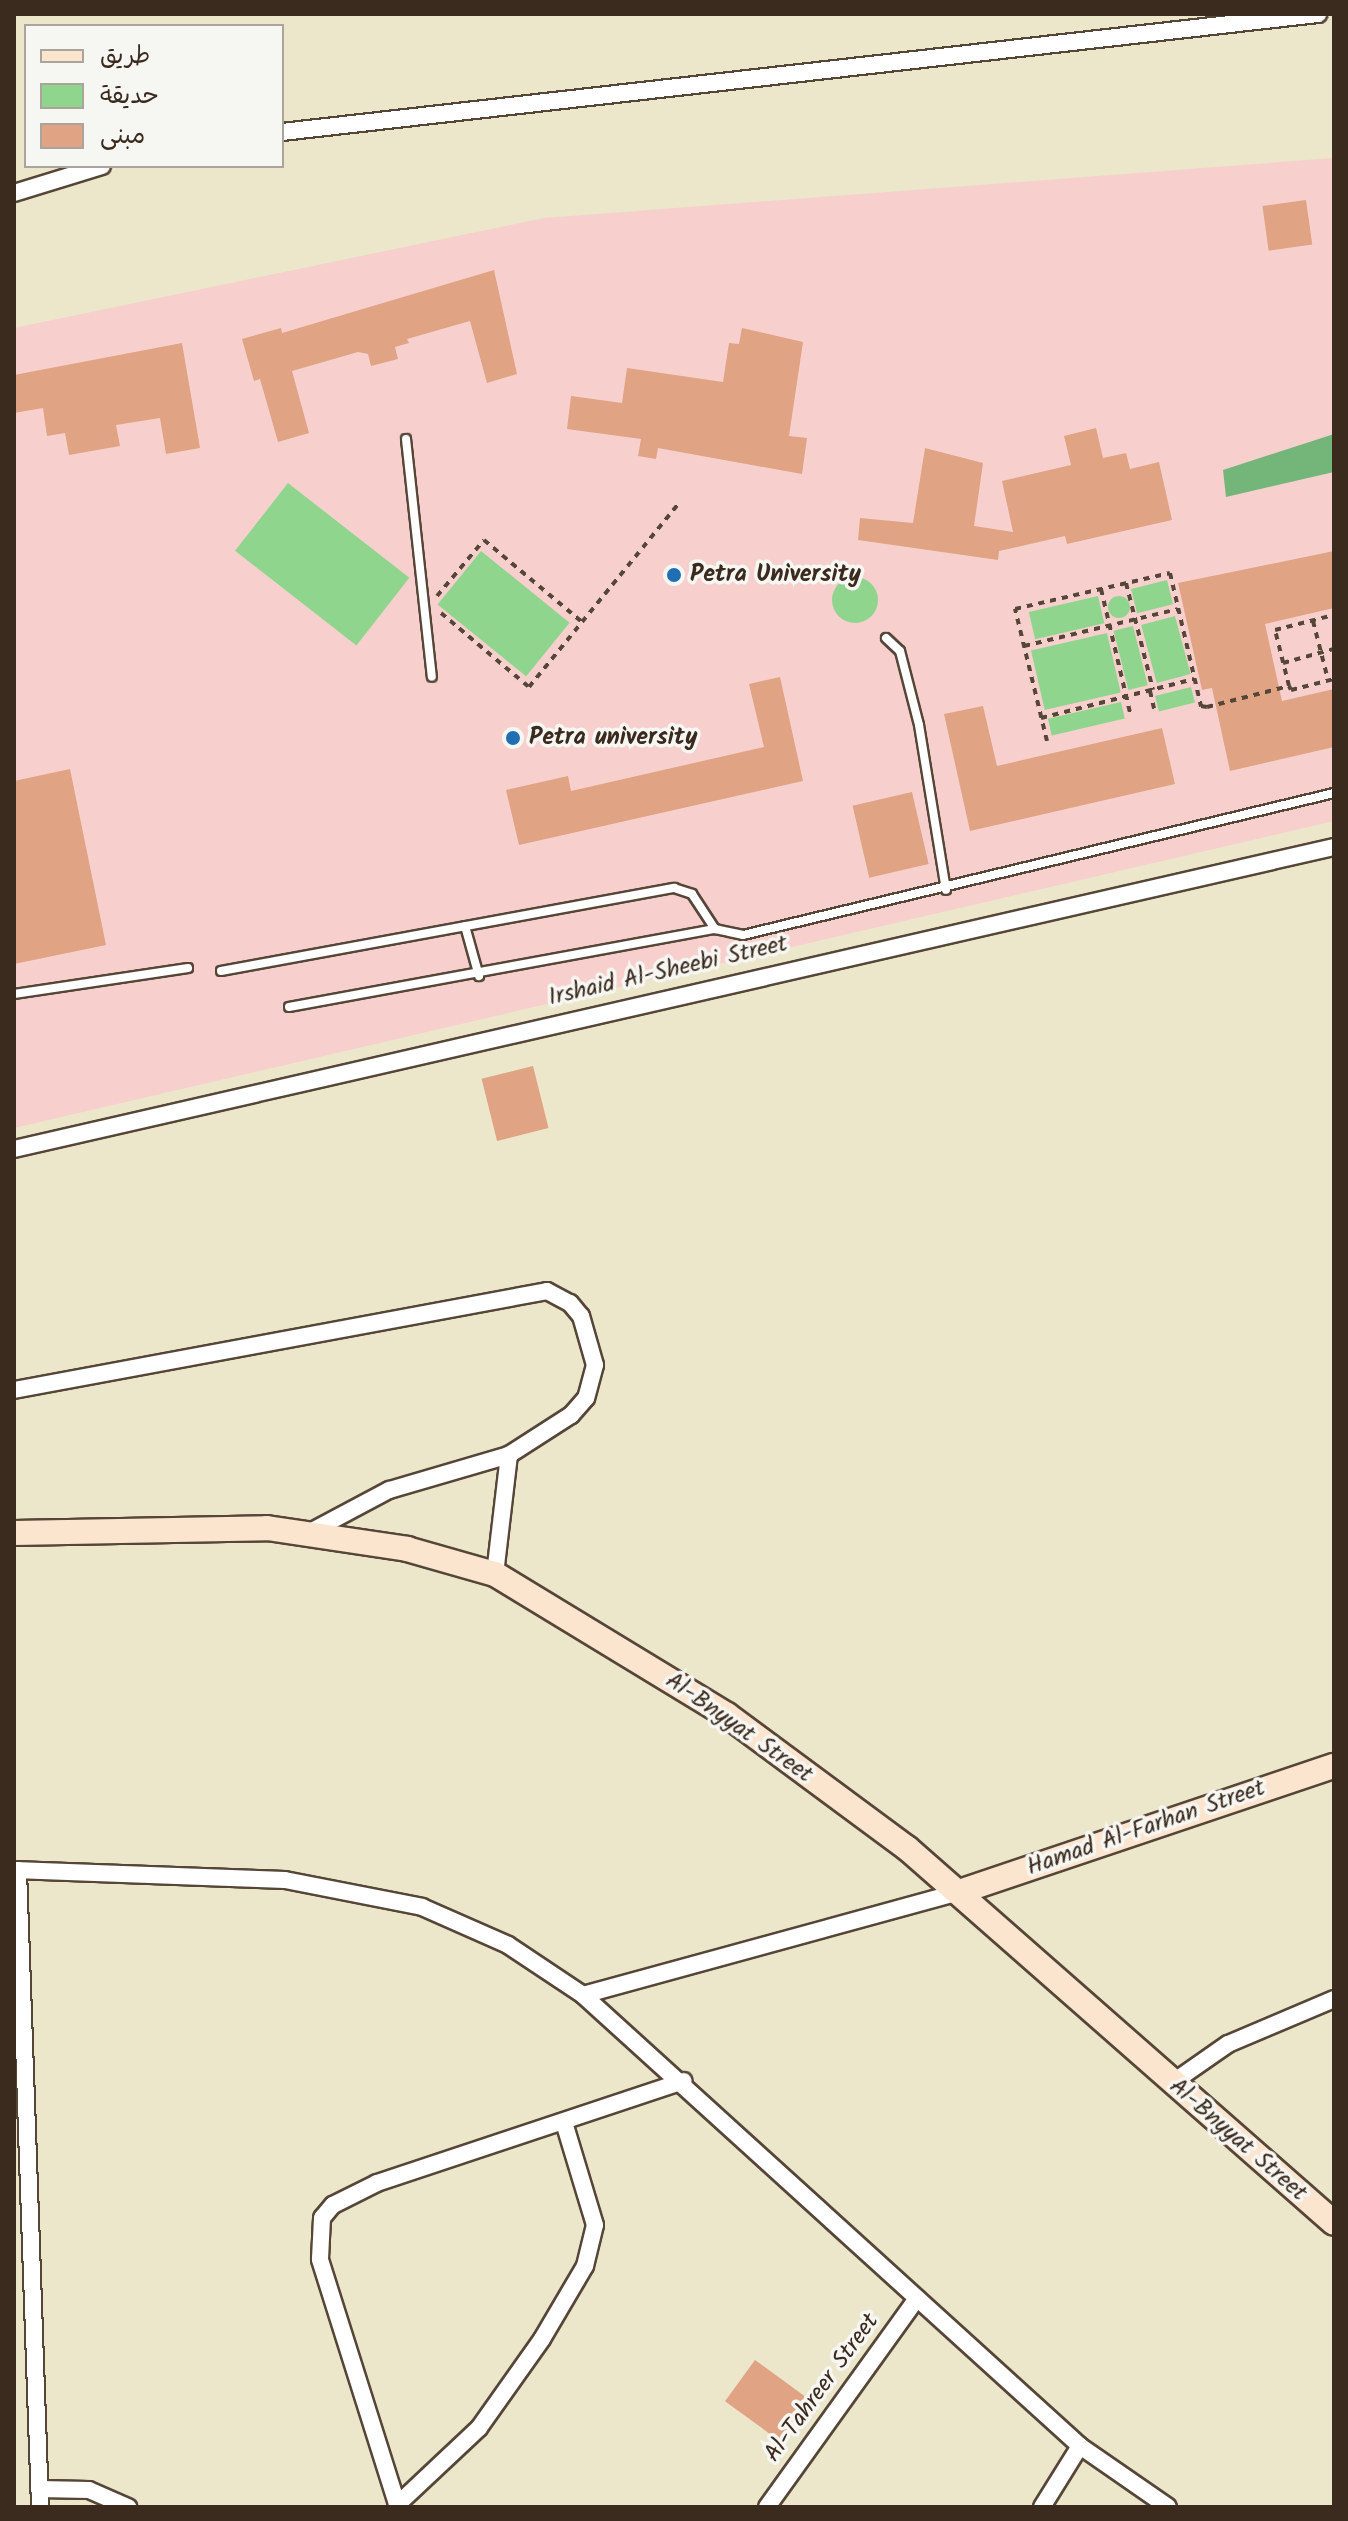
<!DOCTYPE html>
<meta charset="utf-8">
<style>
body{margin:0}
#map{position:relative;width:1348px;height:2521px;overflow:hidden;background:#ece6ca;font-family:Kalam,"Playpen Sans Arabic",sans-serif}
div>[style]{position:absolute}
.built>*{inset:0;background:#f7d0ce}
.green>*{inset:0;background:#90d58e;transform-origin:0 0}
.round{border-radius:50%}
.forest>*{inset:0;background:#74b679}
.building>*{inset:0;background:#e0a383;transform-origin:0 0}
.path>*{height:4px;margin-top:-2px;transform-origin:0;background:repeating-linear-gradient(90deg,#564638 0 6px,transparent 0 12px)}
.roads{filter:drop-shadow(2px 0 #564638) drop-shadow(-2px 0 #564638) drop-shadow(0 2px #564638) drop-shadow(0 -2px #564638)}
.lane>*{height:8px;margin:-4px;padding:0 4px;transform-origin:4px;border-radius:4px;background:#fff}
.street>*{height:16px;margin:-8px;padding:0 8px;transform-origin:8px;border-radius:8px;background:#fff}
.secondary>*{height:24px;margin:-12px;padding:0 12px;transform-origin:12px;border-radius:12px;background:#fce5cf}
.dots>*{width:22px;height:22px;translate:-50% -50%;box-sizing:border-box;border:4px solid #f6f6f2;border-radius:50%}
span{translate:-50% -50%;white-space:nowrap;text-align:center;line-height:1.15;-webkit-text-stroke:7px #f6f6f2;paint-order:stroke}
.poi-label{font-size:24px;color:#3b2a1e;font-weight:700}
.left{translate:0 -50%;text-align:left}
.street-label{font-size:24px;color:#3b2a1e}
.frame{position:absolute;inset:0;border:16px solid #3b2a1e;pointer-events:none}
.legend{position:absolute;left:24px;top:24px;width:260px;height:144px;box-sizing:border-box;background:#f6f6f2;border:2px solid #aba49d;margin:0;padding:10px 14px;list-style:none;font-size:24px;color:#3b2a1e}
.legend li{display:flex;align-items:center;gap:16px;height:40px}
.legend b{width:40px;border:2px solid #aba49d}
</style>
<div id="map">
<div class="built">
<div style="clip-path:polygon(1334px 158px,1334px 821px,14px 1128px,14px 328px,544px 218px)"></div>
</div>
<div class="green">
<div style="left:288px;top:483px;width:154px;height:86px;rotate:38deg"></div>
<div style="left:481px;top:551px;width:114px;height:69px;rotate:39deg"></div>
<div class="round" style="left:832px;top:577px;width:46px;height:46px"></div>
<div style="left:1167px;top:580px;width:25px;height:37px;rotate:76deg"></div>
<div class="round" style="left:1108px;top:596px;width:22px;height:22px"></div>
<div style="left:1098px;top:596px;width:28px;height:71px;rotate:77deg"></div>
<div style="left:1175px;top:616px;width:60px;height:35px;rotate:75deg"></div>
<div style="left:1133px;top:626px;width:61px;height:20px;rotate:76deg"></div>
<div style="left:1107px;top:633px;width:61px;height:78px;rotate:77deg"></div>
<div style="left:1191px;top:687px;width:16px;height:37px;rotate:76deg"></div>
<div style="left:1121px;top:702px;width:17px;height:75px;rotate:77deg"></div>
</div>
<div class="forest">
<div style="clip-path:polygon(1334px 434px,1334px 472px,1226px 497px,1223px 470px)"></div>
</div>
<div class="building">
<div style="left:1306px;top:200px;width:45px;height:44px;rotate:82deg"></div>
<div style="clip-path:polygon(494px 270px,517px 374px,487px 383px,470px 321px,407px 339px,409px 343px,395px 347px,398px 359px,371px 366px,368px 354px,358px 352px,292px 371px,309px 433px,278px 442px,260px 379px,254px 381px,242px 339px,281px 328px,282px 333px)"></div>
<div style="clip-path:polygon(742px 328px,803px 342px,789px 436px,807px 438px,802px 474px,658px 448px,656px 459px,638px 456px,641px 439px,567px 429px,571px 396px,622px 403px,627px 368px,723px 382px,729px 343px,739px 344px)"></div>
<div style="clip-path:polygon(182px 343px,200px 448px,166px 454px,160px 418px,116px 425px,120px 446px,69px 455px,65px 433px,47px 436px,43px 408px,14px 413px,14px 375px)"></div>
<div style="clip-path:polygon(1096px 428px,1103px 458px,1126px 453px,1130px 469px,1159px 462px,1172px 520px,1067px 544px,1065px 536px,999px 551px,998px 560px,858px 540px,860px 518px,913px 523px,925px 448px,983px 463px,974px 526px,1013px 532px,1002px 481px,1071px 465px,1064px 436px)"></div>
<div style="clip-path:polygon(1334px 551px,1334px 608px,1265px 624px,1282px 701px,1334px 689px,1334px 747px,1230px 771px,1212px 688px,1202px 690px,1178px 583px)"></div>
<div style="clip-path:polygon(780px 677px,803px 781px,519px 845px,506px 790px,568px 776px,571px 791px,764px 747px,749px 684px)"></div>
<div style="clip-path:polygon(983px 706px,997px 766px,1162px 728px,1175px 784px,970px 831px,944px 714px)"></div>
<div style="clip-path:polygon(70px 769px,106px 945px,14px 964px,14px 781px)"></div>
<div style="left:912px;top:792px;width:74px;height:61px;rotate:77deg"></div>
<div style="left:533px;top:1066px;width:64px;height:53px;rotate:76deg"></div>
<div style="left:755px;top:2360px;width:67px;height:51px;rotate:36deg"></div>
</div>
<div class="path">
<div style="left:1126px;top:583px;width:110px;rotate:75.8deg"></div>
<div style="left:1101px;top:589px;width:131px;rotate:76.8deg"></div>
<div style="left:437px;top:596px;width:73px;rotate:-50deg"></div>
<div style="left:484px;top:540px;width:128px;rotate:39.9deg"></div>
<div style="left:441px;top:613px;width:115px;rotate:40.1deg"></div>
<div style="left:529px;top:687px;width:239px;rotate:-50.8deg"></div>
<div style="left:1313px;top:621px;width:61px;rotate:75.7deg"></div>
<div style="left:1024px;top:646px;width:158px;rotate:-13.5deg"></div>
<div style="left:1283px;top:663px;width:53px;rotate:-15.4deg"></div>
<div style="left:1289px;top:686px;width:4px;rotate:63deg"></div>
<div style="left:1291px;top:690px;width:44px;rotate:-14.3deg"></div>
<div style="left:1150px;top:691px;width:22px;rotate:77deg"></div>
<div style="left:1041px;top:718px;width:158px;rotate:-14.3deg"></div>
<div style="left:1047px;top:741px;width:136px;rotate:-103.6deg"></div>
<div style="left:1015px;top:609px;width:159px;rotate:-13.1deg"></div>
<div style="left:1170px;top:573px;width:137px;rotate:76.9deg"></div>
<div style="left:1201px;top:706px;width:6px;rotate:9deg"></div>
<div style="left:1207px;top:707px;width:85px;rotate:-14.4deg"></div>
<div style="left:1289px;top:686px;width:58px;rotate:-104deg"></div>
<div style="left:1275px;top:630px;width:61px;rotate:-14.3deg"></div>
</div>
<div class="roads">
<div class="lane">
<div style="left:406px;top:439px;width:239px;rotate:83.8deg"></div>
<div style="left:886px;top:638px;width:19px;rotate:43deg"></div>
<div style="left:900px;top:651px;width:76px;rotate:75.6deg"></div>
<div style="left:919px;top:725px;width:167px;rotate:80.7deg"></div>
<div style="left:465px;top:926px;width:52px;rotate:74.4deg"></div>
<div style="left:221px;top:971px;width:461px;rotate:-10.4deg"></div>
<div style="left:674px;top:888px;width:19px;rotate:18deg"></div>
<div style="left:692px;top:894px;width:42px;rotate:56.7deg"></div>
<div style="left:715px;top:929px;width:29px;rotate:12deg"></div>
<div style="left:743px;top:935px;width:608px;rotate:-13.51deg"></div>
<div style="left:14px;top:994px;width:176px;rotate:-8.5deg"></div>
<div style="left:289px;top:1007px;width:433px;rotate:-10.4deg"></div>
</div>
<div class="street">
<div style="left:282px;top:132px;width:1043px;rotate:-6.5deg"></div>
<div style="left:14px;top:193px;width:92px;rotate:-17.1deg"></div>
<div style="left:14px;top:1149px;width:1354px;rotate:-12.89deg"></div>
<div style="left:14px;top:1390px;width:542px;rotate:-10.52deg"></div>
<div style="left:547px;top:1291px;width:26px;rotate:28deg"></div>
<div style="left:570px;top:1303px;width:17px;rotate:50deg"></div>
<div style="left:581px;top:1316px;width:51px;rotate:74.1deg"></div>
<div style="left:595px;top:1365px;width:34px;rotate:105deg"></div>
<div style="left:586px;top:1398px;width:23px;rotate:131deg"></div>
<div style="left:571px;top:1415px;width:74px;rotate:147.2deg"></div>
<div style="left:509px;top:1455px;width:125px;rotate:163.7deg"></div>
<div style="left:389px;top:1490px;width:92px;rotate:152deg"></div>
<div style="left:495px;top:1574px;width:120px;rotate:-83.3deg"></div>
<div style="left:14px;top:1870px;width:271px;rotate:2.1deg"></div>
<div style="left:285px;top:1880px;width:140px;rotate:11.1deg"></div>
<div style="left:422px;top:1907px;width:94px;rotate:23.8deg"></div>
<div style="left:508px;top:1945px;width:90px;rotate:33.7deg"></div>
<div style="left:583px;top:1995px;width:671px;rotate:42.22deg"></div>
<div style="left:1080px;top:2446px;width:107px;rotate:34.7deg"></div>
<div style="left:18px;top:1870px;width:637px;rotate:88.02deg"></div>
<div style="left:583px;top:1995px;width:390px;rotate:-15.3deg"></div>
<div style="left:1172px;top:2083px;width:68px;rotate:-34.9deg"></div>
<div style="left:1228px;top:2044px;width:115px;rotate:-23deg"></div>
<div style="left:39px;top:2489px;width:50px;rotate:1.1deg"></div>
<div style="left:89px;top:2490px;width:43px;rotate:23.6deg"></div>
<div style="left:397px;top:2505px;width:112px;rotate:-43.2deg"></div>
<div style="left:479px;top:2428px;width:109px;rotate:-54.7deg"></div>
<div style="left:542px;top:2339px;width:85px;rotate:-59.5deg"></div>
<div style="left:585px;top:2266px;width:42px;rotate:-76.3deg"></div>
<div style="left:595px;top:2225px;width:108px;rotate:-106.8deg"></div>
<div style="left:398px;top:2507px;width:260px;rotate:-107.5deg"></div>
<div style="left:320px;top:2259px;width:41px;rotate:-87.2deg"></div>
<div style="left:322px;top:2218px;width:17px;rotate:-50deg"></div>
<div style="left:333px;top:2205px;width:49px;rotate:-26.6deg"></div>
<div style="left:377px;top:2183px;width:323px;rotate:-18.4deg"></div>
<div style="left:767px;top:2507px;width:257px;rotate:-54.3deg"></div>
<div style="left:1042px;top:2507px;width:72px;rotate:-58.1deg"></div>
</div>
<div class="secondary">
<div style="left:14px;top:1533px;width:253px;rotate:-1.1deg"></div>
<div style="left:267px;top:1528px;width:142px;rotate:8.5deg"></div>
<div style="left:407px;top:1549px;width:91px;rotate:15.9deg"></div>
<div style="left:495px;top:1574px;width:271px;rotate:31.3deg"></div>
<div style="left:727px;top:1715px;width:224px;rotate:36.5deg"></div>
<div style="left:907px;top:1848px;width:568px;rotate:41.29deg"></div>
<div style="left:959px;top:1892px;width:396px;rotate:-18.6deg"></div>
</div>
</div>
<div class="dots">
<div style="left:674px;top:575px;background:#1f6fb2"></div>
<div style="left:513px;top:738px;background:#1f6fb2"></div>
</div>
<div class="poi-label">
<span class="left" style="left:690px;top:575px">Petra University</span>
<span class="left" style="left:529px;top:738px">Petra university</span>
</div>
<div class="street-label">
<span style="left:668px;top:971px;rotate:-13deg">Irshaid Al-Sheebi Street</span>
<span style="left:739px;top:1728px;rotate:35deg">Al-Bnyyat Street</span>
<span style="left:1146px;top:1828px;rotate:-19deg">Hamad Al-Farhan Street</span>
<span style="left:1238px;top:2140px;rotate:41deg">Al-Bnyyat Street</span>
<span style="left:822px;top:2388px;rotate:-54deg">Al-Tahreer Street</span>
</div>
<div class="frame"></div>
<ul class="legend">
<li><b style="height:10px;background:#fce5cf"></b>طريق</li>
<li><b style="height:22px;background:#90d58e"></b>حديقة</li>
<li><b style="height:22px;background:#e0a383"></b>مبنى</li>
</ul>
</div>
